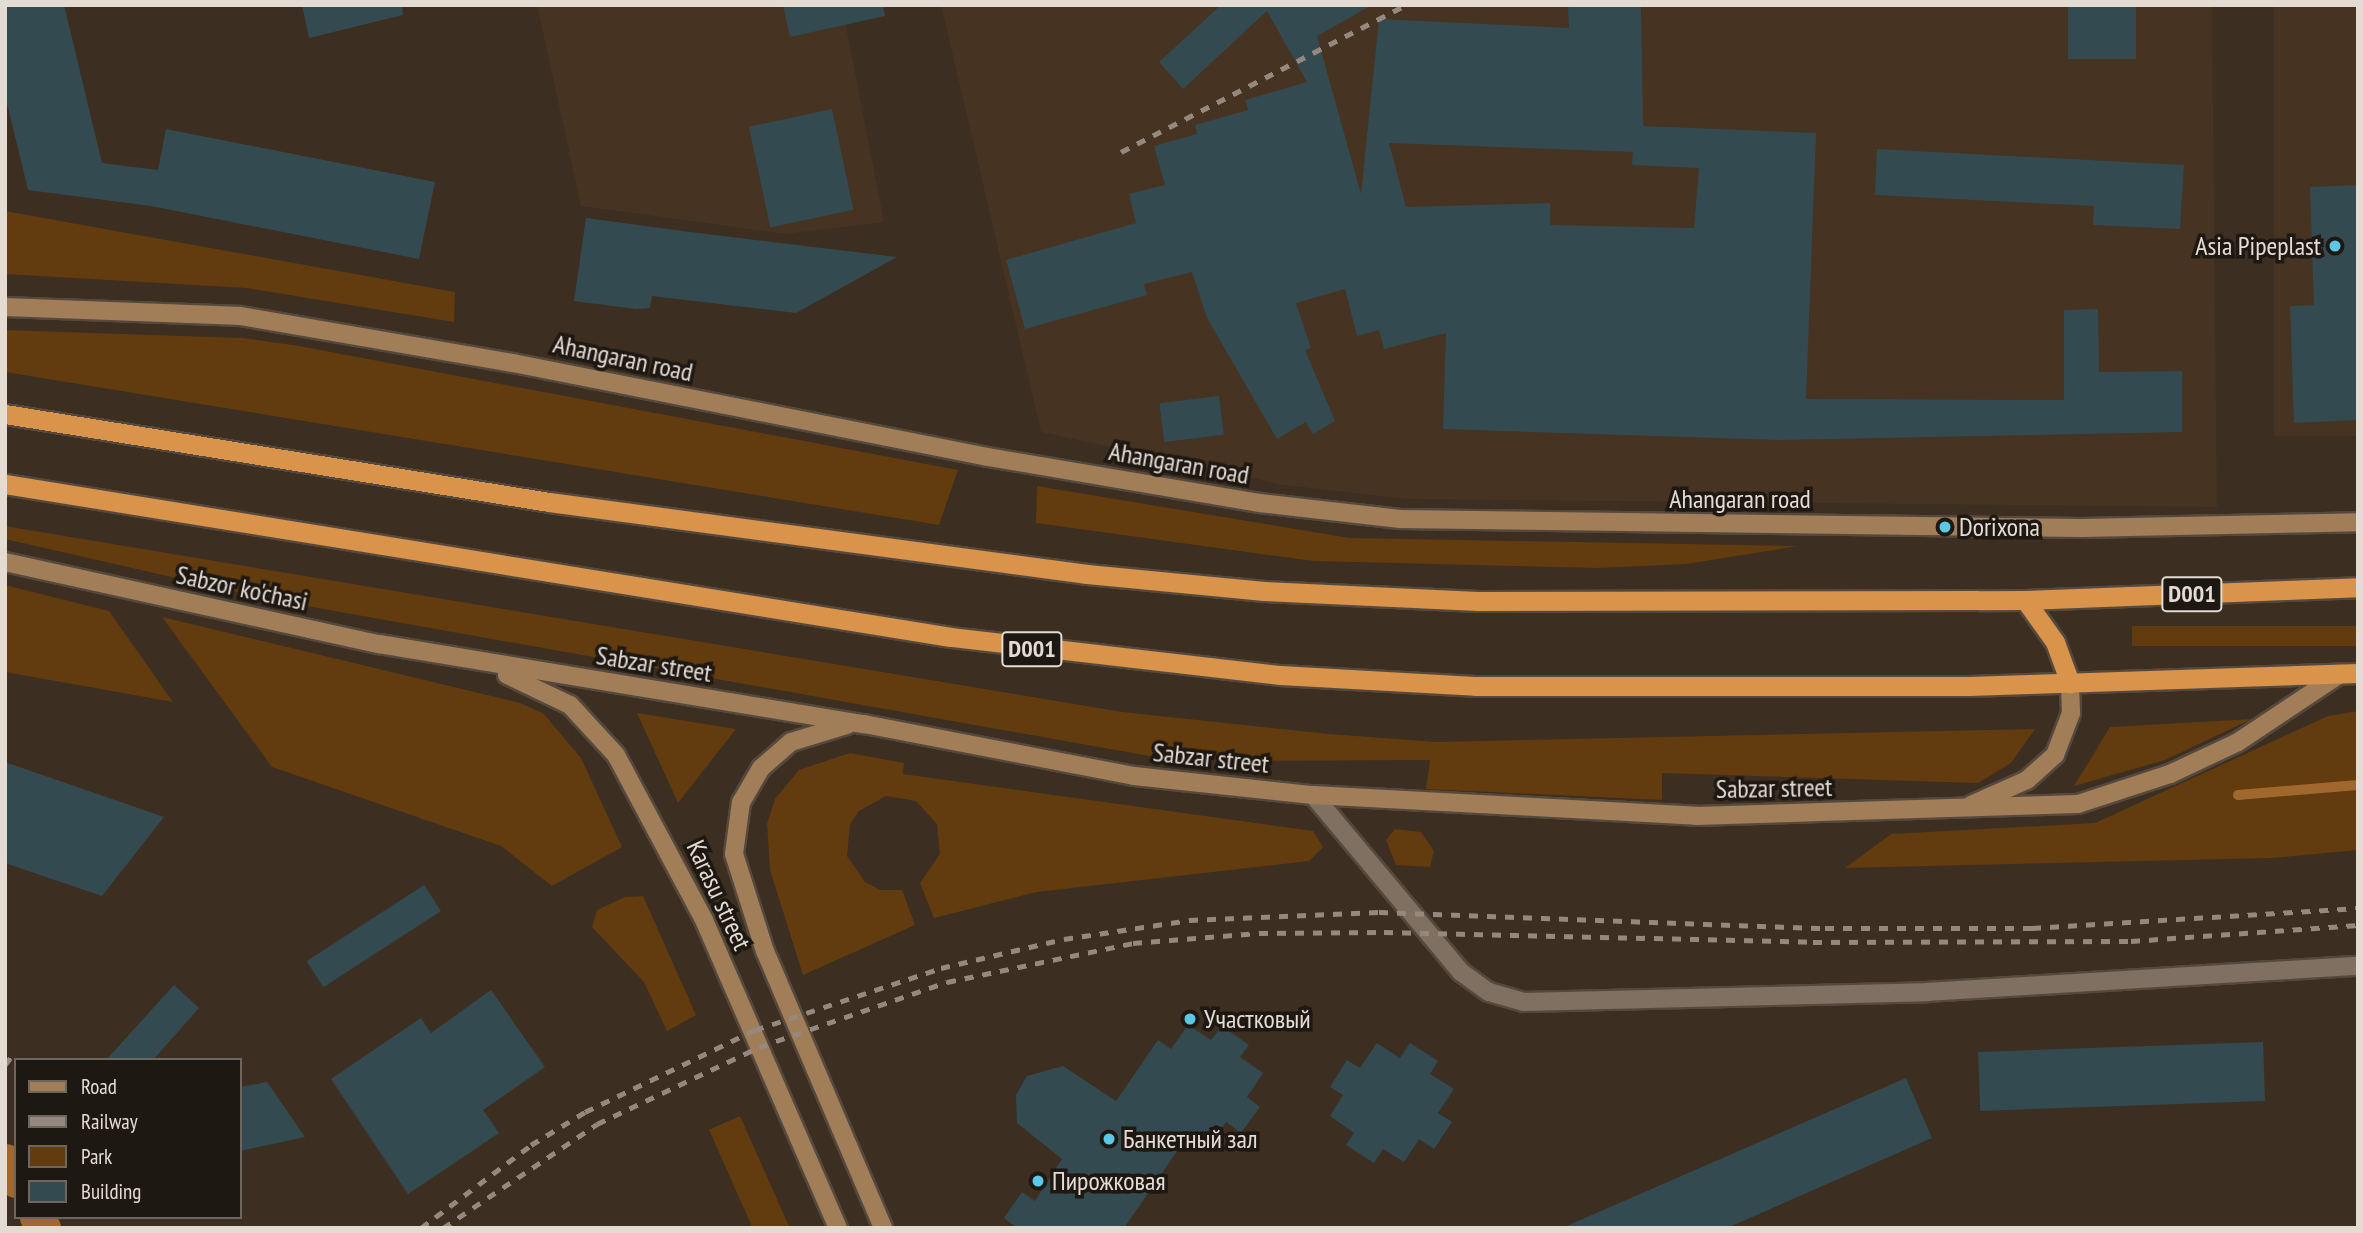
<!DOCTYPE html>
<meta charset="utf-8">
<style>
body{margin:0}
#map{position:relative;width:2363px;height:1233px;overflow:hidden;background:#3c2e21;font-family:"PT Sans Narrow",sans-serif}
div>[style]{position:absolute}
.built>*{inset:0;background:#463321;transform-origin:0 0}
.green>*{inset:0;background:#623b0f;transform-origin:0 0}
.stream>*{height:10px;margin:-5px;padding:0 5px;transform-origin:5px;border-radius:5px;background:#a0682d}
.canal>*{height:35px;margin:-17.5px;padding:0 17.5px;transform-origin:17.5px;border-radius:17.5px;background:#a0682d}
.building>*{inset:0;background:#344a51;transform-origin:0 0}
.roads{filter:drop-shadow(2px 0 #55493e) drop-shadow(-2px 0 #55493e) drop-shadow(0 2px #55493e) drop-shadow(0 -2px #55493e)}
.tertiary>*{height:18px;margin:-9px;padding:0 9px;transform-origin:9px;border-radius:9px;background:#807061}
.secondary>*{height:18px;margin:-9px;padding:0 9px;transform-origin:9px;border-radius:9px;background:#a17d58}
.trunk>*{height:19px;margin:-9.5px;padding:0 9.5px;transform-origin:9.5px;border-radius:9.5px;background:#d9934a}
.rail>*{height:5px;margin-top:-2.5px;transform-origin:0;background:repeating-linear-gradient(90deg,#95897f 0 9px,transparent 0 18px)}
.dots>*{width:19px;height:19px;translate:-50% -50%;box-sizing:border-box;border:4px solid #1e1812;border-radius:50%}
span{translate:-50% -50%;white-space:nowrap;text-align:center;line-height:1.15;-webkit-text-stroke:7px #1e1812;paint-order:stroke}
.shield-label span{padding:2px 5px;background:#1e1812;border:2px solid;border-radius:5px;-webkit-text-stroke-width:0}
.shield-label{font-size:24px;color:#e4dbd3;font-weight:700}
.poi-label{font-size:26px;color:#e4dbd3}
.right{translate:-100% -50%;text-align:right}
.left{translate:0 -50%;text-align:left}
.street-label{font-size:26px;color:#e4dbd3}
.frame{position:absolute;inset:0;border:7px solid #e4dbd3;pointer-events:none}
.legend{position:absolute;left:14px;top:1058px;width:228px;height:161px;box-sizing:border-box;background:#1e1812;border:2px solid #6d665f;margin:0;padding:9px 12px;list-style:none;font-size:21px;color:#e4dbd3}
.legend li{display:flex;align-items:center;gap:14px;height:35px}
.legend b{width:35px;border:2px solid #6d665f}
</style>
<div id="map">
<div class="built">
<div style="clip-path:polygon(537px 5px,842px 5px,884px 222px,785px 234px,581px 206px)"></div>
<div style="clip-path:polygon(941px 5px,2212px 5px,2217px 507px,1407px 499px,1283px 485px,1041px 432px)"></div>
<div style="left:2274px;top:5px;width:84px;height:431px"></div>
</div>
<div class="green">
<div style="clip-path:polygon(5px 211px,455px 292px,454px 322px,246px 288px,5px 274px)"></div>
<div style="clip-path:polygon(5px 330px,243px 338px,299px 346px,958px 470px,939px 525px,5px 372px)"></div>
<div style="clip-path:polygon(1037px 486px,1350px 538px,1798px 546px,1686px 564px,1598px 568px,1313px 561px,1036px 523px)"></div>
<div style="clip-path:polygon(5px 526px,1123px 712px,1329px 734px,1437px 742px,2035px 729px,2011px 763px,1978px 783px,1662px 773px,1662px 800px,1426px 789px,1430px 760px,1177px 761px,273px 600px,5px 539px)"></div>
<div style="clip-path:polygon(5px 585px,109px 611px,173px 702px,5px 672px)"></div>
<div style="clip-path:polygon(162px 617px,520px 703px,543px 713px,581px 758px,622px 847px,552px 886px,501px 846px,272px 767px)"></div>
<div style="left:2358px;top:626px;width:20px;height:226px;rotate:90deg"></div>
<div style="clip-path:polygon(2358px 711px,2358px 850px,2272px 858px,1845px 868px,1891px 834px,2095px 823px,2328px 716px)"></div>
<div style="clip-path:polygon(637px 713px,736px 729px,678px 803px)"></div>
<div style="clip-path:polygon(2252px 719px,2165px 760px,2074px 786px,2110px 727px)"></div>
<div style="clip-path:polygon(850px 753px,904px 763px,903px 774px,1313px 831px,1323px 847px,1309px 861px,1037px 892px,934px 918px,920px 883px,940px 854px,937px 824px,916px 801px,886px 796px,859px 811px,850px 824px,847px 856px,865px 882px,880px 890px,902px 890px,915px 925px,803px 975px,770px 870px,767px 824px,775px 799px,799px 770px)"></div>
<div style="clip-path:polygon(1395px 829px,1421px 832px,1434px 851px,1430px 867px,1396px 865px,1386px 840px)"></div>
<div style="clip-path:polygon(643px 896px,696px 1015px,667px 1031px,644px 982px,592px 927px,597px 910px,625px 897px)"></div>
<div style="left:740px;top:1116px;width:122px;height:34px;rotate:66deg"></div>
</div>
<div class="stream">
<div style="left:2238px;top:795px;width:120px;rotate:-4.8deg"></div>
</div>
<div class="canal">
<div style="left:5px;top:1161px;width:22px;rotate:60deg"></div>
<div style="left:37px;top:1217px;width:13px;rotate:61deg"></div>
</div>
<div class="building">
<div style="clip-path:polygon(5px 5px,64px 5px,102px 163px,158px 170px,166px 129px,435px 182px,419px 259px,151px 206px,28px 190px,5px 95px)"></div>
<div style="clip-path:polygon(302px 5px,402px 5px,403px 15px,309px 38px)"></div>
<div style="clip-path:polygon(783px 5px,883px 5px,885px 16px,790px 37px)"></div>
<div style="clip-path:polygon(evenodd,1221px 5px,1372px 5px,1317px 36px,1361px 194px,1379px 19px,1569px 28px,1568px 5px,1641px 5px,1643px 126px,1816px 133px,1806px 399px,2064px 400px,2064px 310px,2098px 309px,2099px 372px,2182px 371px,2182px 432px,1779px 440px,1443px 429px,1446px 333px,1384px 349px,1379px 330px,1357px 336px,1345px 289px,1296px 303px,1311px 348px,1305px 350px,1335px 421px,1313px 434px,1306px 422px,1277px 439px,1207px 318px,1192px 272px,1144px 284px,1147px 295px,1025px 329px,1006px 260px,1136px 223px,1129px 194px,1165px 185px,1154px 146px,1197px 134px,1195px 125px,1248px 110px,1245px 100px,1307px 82px,1267px 11px,1183px 89px,1159px 62px,1221px 5px,1389px 143px,1633px 152px,1632px 165px,1699px 168px,1694px 228px,1550px 225px,1550px 203px,1406px 207px,1389px 143px)"></div>
<div style="left:2068px;top:5px;width:68px;height:54px"></div>
<div style="left:832px;top:109px;width:103px;height:85px;rotate:78deg"></div>
<div style="clip-path:polygon(1877px 149px,2184px 165px,2180px 229px,2093px 225px,2094px 206px,1875px 195px)"></div>
<div style="clip-path:polygon(2358px 185px,2358px 420px,2294px 423px,2290px 306px,2314px 305px,2310px 187px)"></div>
<div style="clip-path:polygon(586px 218px,690px 232px,897px 257px,796px 313px,652px 296px,650px 308px,636px 309px,574px 301px)"></div>
<div style="left:1219px;top:396px;width:39px;height:60px;rotate:83deg"></div>
<div style="clip-path:polygon(5px 762px,164px 817px,102px 896px,5px 863px)"></div>
<div style="left:424px;top:885px;width:31px;height:140px;rotate:57deg"></div>
<div style="clip-path:polygon(174px 985px,199px 1008px,153px 1060px,106px 1060px)"></div>
<div style="clip-path:polygon(491px 990px,545px 1067px,483px 1110px,499px 1133px,408px 1194px,331px 1079px,421px 1018px,431px 1033px)"></div>
<div style="clip-path:polygon(1188px 1025px,1211px 1040px,1222px 1026px,1249px 1045px,1240px 1057px,1263px 1073px,1247px 1097px,1260px 1107px,1241px 1133px,1226px 1122px,1211px 1144px,1191px 1131px,1124px 1228px,1017px 1228px,1004px 1218px,1022px 1192px,1035px 1201px,1062px 1159px,1017px 1123px,1016px 1095px,1027px 1076px,1063px 1066px,1116px 1101px,1158px 1040px,1171px 1049px)"></div>
<div style="left:2263px;top:1042px;width:59px;height:285px;rotate:88deg"></div>
<div style="clip-path:polygon(1377px 1043px,1400px 1058px,1410px 1043px,1438px 1061px,1430px 1074px,1454px 1089px,1438px 1113px,1452px 1122px,1434px 1149px,1419px 1139px,1404px 1162px,1383px 1149px,1374px 1163px,1346px 1145px,1354px 1133px,1330px 1116px,1343px 1095px,1330px 1087px,1347px 1060px,1360px 1068px)"></div>
<div style="clip-path:polygon(1906px 1078px,1932px 1138px,1727px 1228px,1562px 1228px)"></div>
<div style="clip-path:polygon(267px 1082px,305px 1137px,240px 1151px,240px 1087px)"></div>
</div>
<div class="roads">
<div class="tertiary">
<div style="left:1313px;top:795px;width:231px;rotate:50.1deg"></div>
<div style="left:1461px;top:972px;width:34px;rotate:36deg"></div>
<div style="left:1489px;top:992px;width:35px;rotate:16deg"></div>
<div style="left:1523px;top:1002px;width:404px;rotate:-1.4deg"></div>
<div style="left:1927px;top:992px;width:432px;rotate:-3.5deg"></div>
</div>
<div class="secondary">
<div style="left:5px;top:307px;width:235px;rotate:2.2deg"></div>
<div style="left:240px;top:316px;width:277px;rotate:9.8deg"></div>
<div style="left:513px;top:363px;width:484px;rotate:11.2deg"></div>
<div style="left:988px;top:457px;width:276px;rotate:9.6deg"></div>
<div style="left:1260px;top:503px;width:141px;rotate:6.5deg"></div>
<div style="left:1400px;top:519px;width:682px;rotate:0.76deg"></div>
<div style="left:2082px;top:528px;width:276px;rotate:-1.2deg"></div>
<div style="left:5px;top:562px;width:383px;rotate:12.4deg"></div>
<div style="left:379px;top:644px;width:492px;rotate:9.4deg"></div>
<div style="left:864px;top:724px;width:275px;rotate:10.9deg"></div>
<div style="left:1134px;top:776px;width:180px;rotate:6.1deg"></div>
<div style="left:1313px;top:795px;width:384px;rotate:3.1deg"></div>
<div style="left:1696px;top:816px;width:382px;rotate:-1.8deg"></div>
<div style="left:2078px;top:804px;width:97px;rotate:-18.1deg"></div>
<div style="left:2170px;top:774px;width:75px;rotate:-25.2deg"></div>
<div style="left:2238px;top:742px;width:123px;rotate:-33.7deg"></div>
<div style="left:507px;top:675px;width:70px;rotate:25.5deg"></div>
<div style="left:570px;top:705px;width:68px;rotate:47.4deg"></div>
<div style="left:616px;top:755px;width:187px;rotate:61.9deg"></div>
<div style="left:704px;top:920px;width:336px;rotate:66.5deg"></div>
<div style="left:847px;top:725px;width:59px;rotate:163.1deg"></div>
<div style="left:791px;top:742px;width:40px;rotate:139deg"></div>
<div style="left:761px;top:768px;width:39px;rotate:120deg"></div>
<div style="left:741px;top:802px;width:52px;rotate:97.7deg"></div>
<div style="left:734px;top:854px;width:102px;rotate:72.3deg"></div>
<div style="left:765px;top:951px;width:301px;rotate:66.9deg"></div>
<div style="left:1971px;top:805px;width:61px;rotate:-24.1deg"></div>
<div style="left:2027px;top:780px;width:38px;rotate:-42deg"></div>
<div style="left:2055px;top:755px;width:45px;rotate:-69.1deg"></div>
<div style="left:2071px;top:713px;width:30px;rotate:-92deg"></div>
</div>
<div class="trunk">
<div style="left:5px;top:414px;width:551px;rotate:9.19deg"></div>
<div style="left:549px;top:502px;width:543px;rotate:7.62deg"></div>
<div style="left:1087px;top:574px;width:178px;rotate:5.5deg"></div>
<div style="left:1264px;top:591px;width:214px;rotate:2.7deg"></div>
<div style="left:1478px;top:601px;width:547px;rotate:-0.1deg"></div>
<div style="left:2025px;top:600px;width:333px;rotate:-2.2deg"></div>
<div style="left:5px;top:484px;width:958px;rotate:9.19deg"></div>
<div style="left:951px;top:637px;width:331px;rotate:6.6deg"></div>
<div style="left:1280px;top:675px;width:195px;rotate:3.2deg"></div>
<div style="left:1475px;top:686px;width:494px"></div>
<div style="left:1969px;top:686px;width:389px;rotate:-1.9deg"></div>
<div style="left:2025px;top:600px;width:52px;rotate:54.5deg"></div>
<div style="left:2055px;top:642px;width:44px;rotate:69.9deg"></div>
</div>
</div>
<div class="rail">
<div style="left:1121px;top:152px;width:321px;rotate:-27.3deg"></div>
<div style="left:5px;top:1065px;width:15px;rotate:-53deg"></div>
<div style="left:421px;top:1228px;width:138px;rotate:-37deg"></div>
<div style="left:531px;top:1145px;width:63px;rotate:-31.4deg"></div>
<div style="left:585px;top:1112px;width:189px;rotate:-25.8deg"></div>
<div style="left:755px;top:1030px;width:196px;rotate:-18.4deg"></div>
<div style="left:941px;top:968px;width:126px;rotate:-13.3deg"></div>
<div style="left:1064px;top:939px;width:126px;rotate:-8.6deg"></div>
<div style="left:1189px;top:920px;width:190px;rotate:-2.4deg"></div>
<div style="left:1379px;top:912px;width:446px;rotate:2.1deg"></div>
<div style="left:1825px;top:928px;width:207px"></div>
<div style="left:2032px;top:928px;width:327px;rotate:-3.5deg"></div>
<div style="left:443px;top:1228px;width:186px;rotate:-34deg"></div>
<div style="left:597px;top:1124px;width:179px;rotate:-25.4deg"></div>
<div style="left:759px;top:1047px;width:199px;rotate:-19.1deg"></div>
<div style="left:947px;top:982px;width:190px;rotate:-11.8deg"></div>
<div style="left:1133px;top:943px;width:126px;rotate:-4.5deg"></div>
<div style="left:1259px;top:933px;width:125px;rotate:-0.5deg"></div>
<div style="left:1384px;top:932px;width:429px;rotate:1.3deg"></div>
<div style="left:1813px;top:942px;width:318px;rotate:-0.2deg"></div>
<div style="left:2131px;top:941px;width:228px;rotate:-4deg"></div>
</div>
<div class="dots">
<div style="left:2335px;top:246px;background:#5ac8e6"></div>
<div style="left:1945px;top:527px;background:#5ac8e6"></div>
<div style="left:1190px;top:1019px;background:#5ac8e6"></div>
<div style="left:1109px;top:1139px;background:#5ac8e6"></div>
<div style="left:1038px;top:1181px;background:#5ac8e6"></div>
</div>
<div class="shield-label">
<span style="left:2192px;top:594px">D001</span>
<span style="left:1032px;top:649px">D001</span>
</div>
<div class="poi-label">
<span class="right" style="left:2321px;top:246px">Asia Pipeplast</span>
<span class="left" style="left:1959px;top:527px">Dorixona</span>
<span class="left" style="left:1204px;top:1019px">Участковый</span>
<span class="left" style="left:1123px;top:1139px">Банкетный зал</span>
<span class="left" style="left:1052px;top:1181px">Пирожковая</span>
</div>
<div class="street-label">
<span style="left:623px;top:358px;rotate:12deg">Ahangaran road</span>
<span style="left:1179px;top:463px;rotate:10deg">Ahangaran road</span>
<span style="left:1740px;top:499px">Ahangaran road</span>
<span style="left:242px;top:588px;rotate:12deg">Sabzor ko'chasi</span>
<span style="left:654px;top:664px;rotate:9deg">Sabzar street</span>
<span style="left:1211px;top:758px;rotate:6deg">Sabzar street</span>
<span style="left:1774px;top:788px;rotate:-1deg">Sabzar street</span>
<span style="left:719px;top:895px;rotate:65deg">Karasu street</span>
</div>
<div class="frame"></div>
<ul class="legend">
<li><b style="height:9px;background:#a17d58"></b>Road</li>
<li><b style="height:9px;background:#95897f"></b>Railway</li>
<li><b style="height:19px;background:#623b0f"></b>Park</li>
<li><b style="height:19px;background:#344a51"></b>Building</li>
</ul>
</div>
